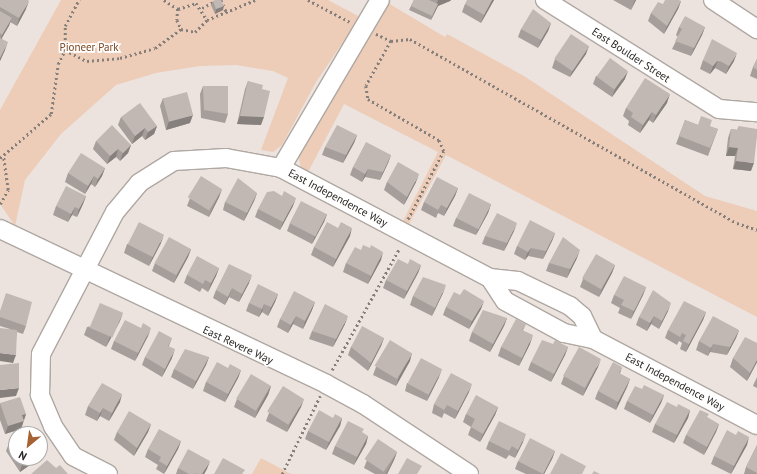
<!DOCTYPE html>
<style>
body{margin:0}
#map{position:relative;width:757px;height:474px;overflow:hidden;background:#ece3de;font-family:"PT Sans",sans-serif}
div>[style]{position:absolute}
.green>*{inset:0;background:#edccb8}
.path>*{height:2.5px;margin-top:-1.25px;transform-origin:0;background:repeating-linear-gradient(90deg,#857f7c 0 2px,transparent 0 5px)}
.roads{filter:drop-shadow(1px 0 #afa7a2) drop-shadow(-1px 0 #afa7a2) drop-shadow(0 1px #afa7a2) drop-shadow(0 -1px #afa7a2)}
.minor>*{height:18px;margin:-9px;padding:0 9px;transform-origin:9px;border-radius:9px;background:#fff}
.wall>*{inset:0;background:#a69e9b}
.shaded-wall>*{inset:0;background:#87817e}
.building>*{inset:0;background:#c1b8b4;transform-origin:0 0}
span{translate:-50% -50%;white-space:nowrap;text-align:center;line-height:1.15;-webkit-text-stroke:3.5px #fff;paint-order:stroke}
.park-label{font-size:11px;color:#7b451e}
.street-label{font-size:11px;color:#2b2826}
.north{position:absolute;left:8px;top:426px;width:40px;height:40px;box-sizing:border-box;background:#fff;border:1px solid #aaa9a8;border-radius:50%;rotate:209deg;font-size:11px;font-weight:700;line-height:16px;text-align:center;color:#2b2826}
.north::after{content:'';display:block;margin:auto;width:14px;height:18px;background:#a66232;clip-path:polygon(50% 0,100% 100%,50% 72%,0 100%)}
</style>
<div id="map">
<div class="green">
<div style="clip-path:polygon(61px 0,328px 0,360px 17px,316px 82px,282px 145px,273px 152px,261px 150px,288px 78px,273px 71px,236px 65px,200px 66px,156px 73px,116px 85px,61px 134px,25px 180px,15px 226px,0 204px,0 110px)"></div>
<div style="clip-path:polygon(388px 3px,445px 37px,447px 34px,524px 76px,705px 196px,757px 211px,757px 317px,446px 155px,408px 226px,402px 223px,438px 152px,344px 104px,307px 174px,301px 169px,298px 153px)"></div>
<div style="clip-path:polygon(261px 458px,291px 474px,252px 474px)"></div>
</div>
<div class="path">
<div style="left:164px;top:0;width:17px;rotate:33deg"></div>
<div style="left:178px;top:9px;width:11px;rotate:95deg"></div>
<div style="left:177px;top:20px;width:10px;rotate:66deg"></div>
<div style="left:221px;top:0;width:14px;rotate:65deg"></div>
<div style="left:308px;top:0;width:47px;rotate:27.6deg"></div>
<div style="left:202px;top:8px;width:17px;rotate:-28deg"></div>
<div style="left:178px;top:9px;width:19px;rotate:-18deg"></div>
<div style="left:196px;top:3px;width:20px;rotate:57deg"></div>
<div style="left:376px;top:34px;width:17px;rotate:25deg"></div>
<div style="left:391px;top:41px;width:19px;rotate:-6deg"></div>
<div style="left:410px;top:39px;width:375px;rotate:29.4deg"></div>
<div style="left:737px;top:223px;width:21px;rotate:19deg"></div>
<div style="left:391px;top:41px;width:51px;rotate:119.1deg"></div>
<div style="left:366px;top:86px;width:13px;rotate:81deg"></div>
<div style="left:368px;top:99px;width:82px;rotate:30deg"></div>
<div style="left:439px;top:140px;width:12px;rotate:66deg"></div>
<div style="left:444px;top:151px;width:78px;rotate:117.6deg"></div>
<div style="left:65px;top:50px;width:24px;rotate:-90deg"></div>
<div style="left:65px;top:26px;width:30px;rotate:-62deg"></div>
<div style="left:0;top:158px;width:67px;rotate:-40.8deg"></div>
<div style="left:51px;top:114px;width:50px;rotate:-82deg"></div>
<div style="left:58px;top:64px;width:16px;rotate:-63deg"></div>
<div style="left:65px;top:50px;width:25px;rotate:27deg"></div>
<div style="left:87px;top:61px;width:33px;rotate:-5deg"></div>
<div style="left:120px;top:58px;width:36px;rotate:-16deg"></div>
<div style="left:155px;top:48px;width:32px;rotate:-36deg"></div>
<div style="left:181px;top:29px;width:14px;rotate:12deg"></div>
<div style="left:195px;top:32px;width:17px;rotate:-45deg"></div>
<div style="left:207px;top:20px;width:52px;rotate:-22.6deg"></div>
<div style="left:0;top:204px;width:16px;rotate:-60deg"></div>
<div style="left:8px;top:190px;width:34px;rotate:-98deg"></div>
<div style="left:332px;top:370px;width:138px;rotate:-61deg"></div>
<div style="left:282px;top:474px;width:87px;rotate:-64deg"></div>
</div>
<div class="roads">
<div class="minor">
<div style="left:545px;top:0;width:205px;rotate:32.1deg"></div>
<div style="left:719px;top:109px;width:38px;rotate:5deg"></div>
<div style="left:713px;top:0;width:53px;rotate:33.4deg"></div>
<div style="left:281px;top:168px;width:195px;rotate:-59.5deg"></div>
<div style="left:0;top:229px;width:361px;rotate:25.4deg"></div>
<div style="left:326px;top:384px;width:42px;rotate:28.4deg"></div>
<div style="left:363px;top:404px;width:127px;rotate:33.4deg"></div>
<div style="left:490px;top:278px;width:27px;rotate:57deg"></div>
<div style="left:505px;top:301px;width:67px;rotate:28.5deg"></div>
<div style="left:564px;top:333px;width:30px;rotate:12deg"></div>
<div style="left:593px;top:339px;width:185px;rotate:27.7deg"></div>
<div style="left:108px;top:474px;width:39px;rotate:-153deg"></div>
<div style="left:73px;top:456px;width:36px;rotate:-124deg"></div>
<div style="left:53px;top:426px;width:34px;rotate:-113deg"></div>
<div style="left:40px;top:395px;width:41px;rotate:-88.6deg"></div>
<div style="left:41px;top:354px;width:160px;rotate:-62.5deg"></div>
<div style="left:115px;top:212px;width:38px;rotate:-50deg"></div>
<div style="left:139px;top:183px;width:41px;rotate:-32.2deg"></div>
<div style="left:174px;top:161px;width:52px;rotate:-3.3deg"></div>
<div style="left:226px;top:158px;width:56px;rotate:10.3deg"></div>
<div style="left:281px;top:168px;width:236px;rotate:27.8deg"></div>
<div style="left:490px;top:278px;width:28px;rotate:6deg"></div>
<div style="left:518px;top:281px;width:58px;rotate:25.7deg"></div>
<div style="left:570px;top:306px;width:16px;rotate:40deg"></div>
<div style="left:582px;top:316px;width:25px;rotate:64deg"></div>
</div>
</div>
<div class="wall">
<div style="clip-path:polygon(0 0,26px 9px,17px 26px,10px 22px,2px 38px,5px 50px,0 61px)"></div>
<div style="clip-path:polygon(414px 0,451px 0,450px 1px,438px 6px,431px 20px,409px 10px)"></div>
<div style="clip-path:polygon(494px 0,481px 23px,462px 12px,465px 4px)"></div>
<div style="clip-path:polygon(613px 0,636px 0,631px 10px)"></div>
<div style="clip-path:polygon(213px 1px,223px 10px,215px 14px,211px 5px)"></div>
<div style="clip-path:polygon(681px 1px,678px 9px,664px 34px,648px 21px,651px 13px,663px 4px)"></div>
<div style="clip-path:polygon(551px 23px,548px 31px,538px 48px,518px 37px,521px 29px)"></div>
<div style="clip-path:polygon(679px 27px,705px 27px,702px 35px,691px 56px,672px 49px,678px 37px,676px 35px)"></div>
<div style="clip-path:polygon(586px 54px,570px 77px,552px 68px,555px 59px)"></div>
<div style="clip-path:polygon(757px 59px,757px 79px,750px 76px,753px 67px)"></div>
<div style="clip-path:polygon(703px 60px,734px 61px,726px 74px,715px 68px,710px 74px,700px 69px)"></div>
<div style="clip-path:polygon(596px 76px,625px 79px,612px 97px,593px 84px)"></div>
<div style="clip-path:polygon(248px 81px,262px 89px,261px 125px,237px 124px,245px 89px)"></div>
<div style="clip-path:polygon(203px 86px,228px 114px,225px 123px,201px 118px,200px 94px)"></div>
<div style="clip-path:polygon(163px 98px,190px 123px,166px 130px,160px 106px)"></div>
<div style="clip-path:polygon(667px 103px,653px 123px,649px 120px,640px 133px,628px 125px,629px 121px,623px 116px,626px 108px)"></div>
<div style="clip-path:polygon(121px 117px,157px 126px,154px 134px,145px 140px,142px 136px,132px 144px,118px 125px)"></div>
<div style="clip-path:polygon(685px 120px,698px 125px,718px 129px,708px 156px,676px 144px)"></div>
<div style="clip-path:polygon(739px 126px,751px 171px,733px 169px,735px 156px,726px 156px,728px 138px,731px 129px,737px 130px)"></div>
<div style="clip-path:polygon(357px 135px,354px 143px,343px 163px,322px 155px,325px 147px)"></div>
<div style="clip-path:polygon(96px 141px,131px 145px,128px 153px,120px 161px,116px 157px,107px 164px,93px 149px)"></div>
<div style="clip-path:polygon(391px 155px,388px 163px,380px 180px,365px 177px,362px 182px,350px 175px,353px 167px)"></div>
<div style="clip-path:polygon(105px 168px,102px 176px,95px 187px,91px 184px,85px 194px,65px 182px,68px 173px)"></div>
<div style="clip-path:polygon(387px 182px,416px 182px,404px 205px,384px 190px)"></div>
<div style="clip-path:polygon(458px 188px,455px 196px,444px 216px,438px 213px,436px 218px,421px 210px,424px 202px)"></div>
<div style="clip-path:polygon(222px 189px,219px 197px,209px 217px,187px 206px,190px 198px)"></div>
<div style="clip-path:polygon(257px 193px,254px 201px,244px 221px,223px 210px,225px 202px)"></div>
<div style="clip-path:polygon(86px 196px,83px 204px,77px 217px,72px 215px,68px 222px,53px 215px,56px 206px)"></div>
<div style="clip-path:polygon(491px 204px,488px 213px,476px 235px,453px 226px,456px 218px)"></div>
<div style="clip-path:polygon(293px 206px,280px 230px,255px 217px,258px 209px)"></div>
<div style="clip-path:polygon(327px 214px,324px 222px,312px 244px,287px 231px,290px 223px)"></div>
<div style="clip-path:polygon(514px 231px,504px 251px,482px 244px,485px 236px)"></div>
<div style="clip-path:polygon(555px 233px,552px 241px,543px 259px,528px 256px,525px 260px,514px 254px,517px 246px)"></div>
<div style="clip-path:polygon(350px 236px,333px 267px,311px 255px,314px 247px)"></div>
<div style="clip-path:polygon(161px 243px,149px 266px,124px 253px,127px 244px)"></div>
<div style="clip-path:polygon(191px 249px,188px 257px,174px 283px,152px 271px,155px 263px)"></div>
<div style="clip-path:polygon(577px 258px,567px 278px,546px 271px,549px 263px)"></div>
<div style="clip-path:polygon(381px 260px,368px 284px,343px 272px,346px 263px)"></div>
<div style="clip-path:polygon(421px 265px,418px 273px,404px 299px,383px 288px,386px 280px)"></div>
<div style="clip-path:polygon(615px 265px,612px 273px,599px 297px,580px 287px,583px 279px)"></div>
<div style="clip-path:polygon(219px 268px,216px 276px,208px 292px,202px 288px,200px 292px,184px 283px,187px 275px)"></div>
<div style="clip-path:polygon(249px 283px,239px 302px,229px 297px,225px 305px,213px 298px,216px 290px)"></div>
<div style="clip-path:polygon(646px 287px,643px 295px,631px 319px,618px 313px,620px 308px,611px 303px,614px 295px)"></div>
<div style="clip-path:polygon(443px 293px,432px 316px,410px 305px,413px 296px)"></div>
<div style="clip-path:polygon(278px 294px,275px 302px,268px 316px,262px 312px,259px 317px,246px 311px,249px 303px)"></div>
<div style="clip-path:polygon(460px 295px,481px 309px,469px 329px,443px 315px,446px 307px)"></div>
<div style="clip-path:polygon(315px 302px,312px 310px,303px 329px,293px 324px,288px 333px,277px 327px,280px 319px)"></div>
<div style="clip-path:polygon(0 310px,26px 326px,23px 334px,17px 332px,13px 363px,10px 329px,0 326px)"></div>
<div style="clip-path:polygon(668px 311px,659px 329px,651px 324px,647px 331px,636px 325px,639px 317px)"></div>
<div style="clip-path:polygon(706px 312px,703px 320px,686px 352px,680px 349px,682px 343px,679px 341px,677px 345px,665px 338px,668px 330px)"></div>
<div style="clip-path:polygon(507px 318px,504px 326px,490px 352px,469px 341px,472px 332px)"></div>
<div style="clip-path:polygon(120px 321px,106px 347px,84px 335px,87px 327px)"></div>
<div style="clip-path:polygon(345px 324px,333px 347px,309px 339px,312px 331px)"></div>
<div style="clip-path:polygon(526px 324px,523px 330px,530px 344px,519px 366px,498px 356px,501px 347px)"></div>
<div style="clip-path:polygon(739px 330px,736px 338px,727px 355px,710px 352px,708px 356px,696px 350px,699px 341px)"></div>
<div style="clip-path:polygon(148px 336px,135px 361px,111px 349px,114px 341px)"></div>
<div style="clip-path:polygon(172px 338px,169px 346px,172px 358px,162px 377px,142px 365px,145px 357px)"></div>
<div style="clip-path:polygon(384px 338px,381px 346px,368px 371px,348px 355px,351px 347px)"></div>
<div style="clip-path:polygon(757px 343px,757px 362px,747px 381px,730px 367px,733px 358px)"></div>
<div style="clip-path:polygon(553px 344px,568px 347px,565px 355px,551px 382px,528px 370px,531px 362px)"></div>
<div style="clip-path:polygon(209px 357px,206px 365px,193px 389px,171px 377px,174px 369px)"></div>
<div style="clip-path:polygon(410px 361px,396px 386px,373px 375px,376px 367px)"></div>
<div style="clip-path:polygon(598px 367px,583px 396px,561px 384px,564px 376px)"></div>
<div style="clip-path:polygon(622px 367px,620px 374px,630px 379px,627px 387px,616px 410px,595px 399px,598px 391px)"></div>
<div style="clip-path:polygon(241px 370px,238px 378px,225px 402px,203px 391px,206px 382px)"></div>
<div style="clip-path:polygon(439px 377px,427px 401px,405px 391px,407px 383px)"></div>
<div style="clip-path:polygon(757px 377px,757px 388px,753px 386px)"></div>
<div style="clip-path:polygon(271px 386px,268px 395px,255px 418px,234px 407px,237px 399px)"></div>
<div style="clip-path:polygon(469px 392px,455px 419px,444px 413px,442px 418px,432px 413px,434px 404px)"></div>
<div style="clip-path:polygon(664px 395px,661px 403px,650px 423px,624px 409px,627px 401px)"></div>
<div style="clip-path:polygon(120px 402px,109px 421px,100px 416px,97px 421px,85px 415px,88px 406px)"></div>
<div style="clip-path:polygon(0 403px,26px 414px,21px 429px,5px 434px,0 420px)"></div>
<div style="clip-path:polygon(301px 407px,287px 432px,266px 421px,269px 413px)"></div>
<div style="clip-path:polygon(498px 407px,495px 415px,480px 442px,468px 435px,471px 427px,463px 422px,466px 414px)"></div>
<div style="clip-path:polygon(690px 410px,688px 418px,674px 443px,652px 432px,655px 424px)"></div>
<div style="clip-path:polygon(342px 418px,340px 426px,326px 450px,305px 439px,308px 431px)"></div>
<div style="clip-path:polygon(151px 424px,148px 432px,134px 456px,114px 440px,117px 432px)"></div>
<div style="clip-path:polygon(719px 424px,716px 432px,704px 455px,683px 443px,686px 435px)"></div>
<div style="clip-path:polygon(368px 436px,366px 444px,354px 465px,332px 454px,335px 446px)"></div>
<div style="clip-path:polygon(16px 439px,16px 458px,40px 458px,47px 447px,44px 455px,20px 472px,6px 451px,9px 443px)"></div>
<div style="clip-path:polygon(181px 441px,178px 449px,164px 474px,156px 469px,158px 465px,145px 457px,148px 449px)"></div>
<div style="clip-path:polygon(489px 441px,523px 442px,515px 458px,509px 455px,506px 459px,486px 449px)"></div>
<div style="clip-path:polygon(747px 445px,731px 474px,711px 464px,714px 456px)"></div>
<div style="clip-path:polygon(757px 445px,757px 474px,744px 474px,746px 467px)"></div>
<div style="clip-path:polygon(555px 451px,552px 459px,544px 474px,526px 474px,515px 469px,518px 461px)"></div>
<div style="clip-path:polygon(397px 452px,394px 460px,387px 474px,375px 474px,364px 468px,367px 460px)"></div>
<div style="clip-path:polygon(178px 468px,207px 469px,204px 474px,176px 474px)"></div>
</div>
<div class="shaded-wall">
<div style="clip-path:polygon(438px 0,451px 0,450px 1px,438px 6px,431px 20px)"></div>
<div style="clip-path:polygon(492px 0,494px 0,481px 23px,484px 15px)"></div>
<div style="clip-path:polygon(635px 0,636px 0,631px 10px)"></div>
<div style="clip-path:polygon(29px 1px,26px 9px,17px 26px,19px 18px)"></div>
<div style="clip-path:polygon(681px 1px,678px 9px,664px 34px,667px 26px)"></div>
<div style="clip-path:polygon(224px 6px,223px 10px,215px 14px,216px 9px)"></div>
<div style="clip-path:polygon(12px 18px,9px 26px,0 41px,2px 35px)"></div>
<div style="clip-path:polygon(551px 23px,548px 31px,538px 48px,541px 40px)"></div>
<div style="clip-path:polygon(705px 27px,702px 35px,691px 56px,694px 48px)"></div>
<div style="clip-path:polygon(8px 42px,5px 50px,0 61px,0 58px)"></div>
<div style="clip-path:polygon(589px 46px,586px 54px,570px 77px,573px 69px)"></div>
<div style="clip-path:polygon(737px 53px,734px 61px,726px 74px,729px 66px)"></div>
<div style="clip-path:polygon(718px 60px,715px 68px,710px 74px,713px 66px)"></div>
<div style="clip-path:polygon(628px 71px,625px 79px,612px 97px,615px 89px)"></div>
<div style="clip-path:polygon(670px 94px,667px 103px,653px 123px,656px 115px)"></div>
<div style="clip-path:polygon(652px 112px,649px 120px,640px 133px,643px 125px)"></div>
<div style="clip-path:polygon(193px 115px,190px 123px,166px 130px,169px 121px)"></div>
<div style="clip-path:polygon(240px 116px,264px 117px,261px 125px,237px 124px)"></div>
<div style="clip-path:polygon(157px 126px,154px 134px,145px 140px,148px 132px)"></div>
<div style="clip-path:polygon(145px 128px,142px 136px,132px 144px,135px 136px)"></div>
<div style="clip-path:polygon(357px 135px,354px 143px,343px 163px,346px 155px)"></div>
<div style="clip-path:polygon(131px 145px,128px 153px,120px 161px,123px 153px)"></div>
<div style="clip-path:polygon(729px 147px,738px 148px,735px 156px,726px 156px)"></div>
<div style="clip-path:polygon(118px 149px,116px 157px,107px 164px,110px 156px)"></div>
<div style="clip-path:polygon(391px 155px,388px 163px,380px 180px,383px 172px)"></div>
<div style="clip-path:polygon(736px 161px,754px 163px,751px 171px,733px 169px)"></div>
<div style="clip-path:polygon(105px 168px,102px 176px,95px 187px,98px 179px)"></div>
<div style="clip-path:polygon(368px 169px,365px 177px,362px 182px,365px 174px)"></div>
<div style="clip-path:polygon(419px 174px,416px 182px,404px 205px,407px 197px)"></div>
<div style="clip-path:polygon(94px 176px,91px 184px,85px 194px,88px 186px)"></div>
<div style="clip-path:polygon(458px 188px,455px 196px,444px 216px,447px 208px)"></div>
<div style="clip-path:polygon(222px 189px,219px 197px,209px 217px,212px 209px)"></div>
<div style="clip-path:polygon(257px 193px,254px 201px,244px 221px,247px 213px)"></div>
<div style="clip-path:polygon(86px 196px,83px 204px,77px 217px,79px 209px)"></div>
<div style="clip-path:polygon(296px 198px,293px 206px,280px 230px,283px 222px)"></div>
<div style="clip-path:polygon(491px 204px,488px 213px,476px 235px,479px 227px)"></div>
<div style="clip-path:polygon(75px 207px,72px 215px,68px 222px,71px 214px)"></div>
<div style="clip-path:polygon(327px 214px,324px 222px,312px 244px,315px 236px)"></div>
<div style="clip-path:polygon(517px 223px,514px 231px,504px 251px,507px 243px)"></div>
<div style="clip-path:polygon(352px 228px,350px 236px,333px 267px,336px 259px)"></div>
<div style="clip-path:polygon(555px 233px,552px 241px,543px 259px,546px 251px)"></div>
<div style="clip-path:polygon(164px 235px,161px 243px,149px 266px,152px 258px)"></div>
<div style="clip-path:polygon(531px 248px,528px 256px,525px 260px,528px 252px)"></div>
<div style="clip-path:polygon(191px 249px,188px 257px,174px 283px,177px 275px)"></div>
<div style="clip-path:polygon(580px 250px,577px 258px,567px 278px,570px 269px)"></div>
<div style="clip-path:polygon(383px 252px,381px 260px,368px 284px,371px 276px)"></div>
<div style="clip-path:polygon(421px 265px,418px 273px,404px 299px,407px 291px)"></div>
<div style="clip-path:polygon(615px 265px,612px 273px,599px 297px,602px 289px)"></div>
<div style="clip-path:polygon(219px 268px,216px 276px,208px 292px,211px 283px)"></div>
<div style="clip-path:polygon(252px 275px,249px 283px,239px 302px,242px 294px)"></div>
<div style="clip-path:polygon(446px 285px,443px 293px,432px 316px,435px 308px)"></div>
<div style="clip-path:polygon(646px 287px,643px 295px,631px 319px,634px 311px)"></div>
<div style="clip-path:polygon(232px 288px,229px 297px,225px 305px,228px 297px)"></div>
<div style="clip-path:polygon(278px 294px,275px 302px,268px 316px,271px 307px)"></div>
<div style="clip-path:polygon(484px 301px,481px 309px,469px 329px,472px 321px)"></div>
<div style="clip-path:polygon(315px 302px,312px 310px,303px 329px,305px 321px)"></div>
<div style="clip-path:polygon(671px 303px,668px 311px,659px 329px,662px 321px)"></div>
<div style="clip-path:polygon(264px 304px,262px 312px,259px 317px,262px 309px)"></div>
<div style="clip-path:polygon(706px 312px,703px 320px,686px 352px,689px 344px)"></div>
<div style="clip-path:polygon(123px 313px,120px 321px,106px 347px,109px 339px)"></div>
<div style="clip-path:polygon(296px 316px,293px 324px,288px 333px,291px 325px)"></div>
<div style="clip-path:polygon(348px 316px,345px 324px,333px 347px,336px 339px)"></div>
<div style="clip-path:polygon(654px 316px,651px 324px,647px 331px,650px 323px)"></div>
<div style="clip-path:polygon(507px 318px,504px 326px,490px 352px,493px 344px)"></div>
<div style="clip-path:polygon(151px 328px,148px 336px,135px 361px,138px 353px)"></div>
<div style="clip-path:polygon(739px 330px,736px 338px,727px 355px,730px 347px)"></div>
<div style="clip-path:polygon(533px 335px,530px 344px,519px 366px,522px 358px)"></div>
<div style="clip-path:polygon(384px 338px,381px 346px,368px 371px,371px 363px)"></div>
<div style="clip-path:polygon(713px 344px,710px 352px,708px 356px,711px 348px)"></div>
<div style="clip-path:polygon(568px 347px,565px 355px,551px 382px,554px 374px)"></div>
<div style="clip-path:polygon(175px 349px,172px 358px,162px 377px,165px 369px)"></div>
<div style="clip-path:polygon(0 353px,16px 355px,13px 363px,0 361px)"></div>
<div style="clip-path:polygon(412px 353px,410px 361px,396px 386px,399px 377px)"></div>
<div style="clip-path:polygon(209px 357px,206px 365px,193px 389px,196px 381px)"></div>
<div style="clip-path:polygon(601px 359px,598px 367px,583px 396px,586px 388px)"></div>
<div style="clip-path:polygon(757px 360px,757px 362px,747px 381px,750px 373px)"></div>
<div style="clip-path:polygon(442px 369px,439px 377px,427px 401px,430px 393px)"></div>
<div style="clip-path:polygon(241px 370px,238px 378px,225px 402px,228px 394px)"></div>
<div style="clip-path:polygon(630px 379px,627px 387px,616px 410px,618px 402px)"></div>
<div style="clip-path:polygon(472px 384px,469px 392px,455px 419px,458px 411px)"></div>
<div style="clip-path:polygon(271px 386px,268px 395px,255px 418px,258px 410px)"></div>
<div style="clip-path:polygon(19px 388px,16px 396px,0 398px,0 390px)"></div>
<div style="clip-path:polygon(122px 394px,120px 402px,109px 421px,112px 413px)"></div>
<div style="clip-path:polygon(664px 395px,661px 403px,650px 423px,653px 415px)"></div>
<div style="clip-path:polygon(304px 399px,301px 407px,287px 432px,290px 424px)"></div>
<div style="clip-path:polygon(498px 407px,495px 415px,480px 442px,483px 434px)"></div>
<div style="clip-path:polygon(103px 408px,100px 416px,97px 421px,100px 413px)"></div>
<div style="clip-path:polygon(690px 410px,688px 418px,674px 443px,677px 435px)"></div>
<div style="clip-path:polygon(26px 414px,21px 429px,5px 434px,8px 426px,22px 415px)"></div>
<div style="clip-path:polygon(342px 418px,340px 426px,326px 450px,329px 442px)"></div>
<div style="clip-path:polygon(151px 424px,148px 432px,134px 456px,137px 448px)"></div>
<div style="clip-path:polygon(719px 424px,716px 432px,704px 455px,707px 447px)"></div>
<div style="clip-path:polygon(526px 434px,523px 442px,515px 458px,518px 450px)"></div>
<div style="clip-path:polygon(368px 436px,366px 444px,354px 465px,357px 457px)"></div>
<div style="clip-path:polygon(749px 437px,747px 445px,731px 474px,734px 466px)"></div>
<div style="clip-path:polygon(181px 441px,178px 449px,164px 474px,167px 466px)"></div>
<div style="clip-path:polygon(47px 447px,44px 455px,20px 472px,22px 464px,31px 458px,40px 458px,40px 452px)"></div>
<div style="clip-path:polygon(555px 451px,552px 459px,544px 474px,543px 474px)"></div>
<div style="clip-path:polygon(397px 452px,394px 460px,387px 474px,386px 474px)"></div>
<div style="clip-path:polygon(210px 461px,207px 469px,204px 474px,202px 474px)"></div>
</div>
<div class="building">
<div style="clip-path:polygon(0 0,28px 0,29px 1px,19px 18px,0 7px)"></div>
<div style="clip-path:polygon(215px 0,221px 0,224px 6px,216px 9px,213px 1px)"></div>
<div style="clip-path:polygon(414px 0,429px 0,438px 4px,432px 16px,411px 6px)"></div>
<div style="clip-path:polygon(467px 0,492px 0,484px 15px,465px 4px)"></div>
<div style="clip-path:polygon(665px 0,679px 0,681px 1px,667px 26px,651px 13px,658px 2px,663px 4px)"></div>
<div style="clip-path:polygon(533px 9px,551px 23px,541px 40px,521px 29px)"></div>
<div style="clip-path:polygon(0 11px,12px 18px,2px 35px,0 33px)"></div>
<div style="clip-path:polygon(685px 16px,705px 27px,694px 48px,675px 41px,682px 29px,679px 27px)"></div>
<div style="left:571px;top:34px;width:22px;height:30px;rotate:34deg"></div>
<div style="clip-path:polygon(0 38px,8px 42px,0 58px)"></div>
<div style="clip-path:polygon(712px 39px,737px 53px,729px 66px,718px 60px,713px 66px,703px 60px)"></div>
<div style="left:610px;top:58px;width:22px;height:23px;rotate:36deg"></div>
<div style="clip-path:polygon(757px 59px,757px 70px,753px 67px)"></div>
<div style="clip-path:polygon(645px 78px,670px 94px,656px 115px,652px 112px,643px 125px,631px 117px,633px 113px,626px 108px)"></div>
<div style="clip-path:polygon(248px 81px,263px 85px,262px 89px,270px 91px,264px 117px,240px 116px)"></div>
<div style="clip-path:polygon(203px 86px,228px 86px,228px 114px,204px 110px)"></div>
<div style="left:187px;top:92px;width:24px;height:25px;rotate:75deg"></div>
<div style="clip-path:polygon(140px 103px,157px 126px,148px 132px,145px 128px,135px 136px,121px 117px)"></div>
<div style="clip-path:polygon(701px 116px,712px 120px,710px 126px,718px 129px,710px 148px,679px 136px,685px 120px,698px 125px)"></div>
<div style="clip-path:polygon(112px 125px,131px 145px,123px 153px,118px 149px,110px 156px,96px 141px)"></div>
<div style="clip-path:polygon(337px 125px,357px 135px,346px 155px,325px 147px)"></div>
<div style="clip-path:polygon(739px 126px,757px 129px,757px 136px,754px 163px,736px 161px,738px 148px,729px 147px,731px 129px,738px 130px)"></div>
<div style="clip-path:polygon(366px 142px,391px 155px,383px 172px,368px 169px,365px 174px,353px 167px)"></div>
<div style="clip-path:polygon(81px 153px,105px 168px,98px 179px,94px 176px,88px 186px,68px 173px)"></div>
<div style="clip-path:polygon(398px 162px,419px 174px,407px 197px,387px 182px)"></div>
<div style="left:201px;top:176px;width:25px;height:25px;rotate:32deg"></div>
<div style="clip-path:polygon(437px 177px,458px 188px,447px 208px,441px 205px,438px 210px,424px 202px)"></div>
<div style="clip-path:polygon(238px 178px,257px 193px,247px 213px,225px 202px)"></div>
<div style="clip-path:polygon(66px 186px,86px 196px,79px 209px,75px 207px,71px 214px,56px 206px)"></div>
<div style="clip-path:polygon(274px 191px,282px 196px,284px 191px,296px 198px,283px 222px,258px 209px,267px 192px)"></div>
<div style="left:469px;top:193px;width:25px;height:28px;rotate:27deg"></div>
<div style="left:301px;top:201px;width:29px;height:25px;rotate:27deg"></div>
<div style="clip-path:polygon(497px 213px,517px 223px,507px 243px,485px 236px)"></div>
<div style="clip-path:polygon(530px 220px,555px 233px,546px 251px,531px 248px,528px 252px,517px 246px)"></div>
<div style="left:139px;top:222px;width:28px;height:25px;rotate:27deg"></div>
<div style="clip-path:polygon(327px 222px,338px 228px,341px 222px,352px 228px,336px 259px,314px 247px)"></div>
<div style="left:169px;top:237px;width:25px;height:30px;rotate:29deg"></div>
<div style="clip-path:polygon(563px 237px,580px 250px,570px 269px,549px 263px)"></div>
<div style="clip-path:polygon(363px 245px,370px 248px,371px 245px,383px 252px,371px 276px,346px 263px,355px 247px,361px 250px)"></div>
<div style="left:596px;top:254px;width:22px;height:28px;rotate:30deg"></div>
<div style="clip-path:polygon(197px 256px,219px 268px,211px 283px,205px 280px,203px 284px,187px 275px)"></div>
<div style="clip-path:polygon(398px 259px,408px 264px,410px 259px,421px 265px,407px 291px,386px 280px)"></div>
<div style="clip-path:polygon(229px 264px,252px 275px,242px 294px,232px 288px,228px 297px,216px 290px)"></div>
<div style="clip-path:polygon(624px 276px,646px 287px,634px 311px,621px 305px,624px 300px,614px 295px)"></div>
<div style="clip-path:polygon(423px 277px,446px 285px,435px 308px,413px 296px)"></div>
<div style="clip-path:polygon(258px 284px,278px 294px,271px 307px,264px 304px,262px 309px,249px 303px)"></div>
<div style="clip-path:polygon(464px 289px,484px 301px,472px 321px,446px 307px,454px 292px,460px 295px)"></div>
<div style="clip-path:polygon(653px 290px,671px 303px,662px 321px,654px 316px,650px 323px,639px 317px)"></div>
<div style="clip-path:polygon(294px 291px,315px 302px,305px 321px,296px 316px,291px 325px,280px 319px)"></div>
<div style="clip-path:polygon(6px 293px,32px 302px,26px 326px,0 317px,0 311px)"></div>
<div style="clip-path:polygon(684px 301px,706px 312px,689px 344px,683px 341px,686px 335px,682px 333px,680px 337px,668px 330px)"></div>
<div style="left:100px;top:303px;width:25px;height:27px;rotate:23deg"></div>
<div style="clip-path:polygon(325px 304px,348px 316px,336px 339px,312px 331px)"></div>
<div style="clip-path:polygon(483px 310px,507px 318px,493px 344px,472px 332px)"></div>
<div style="clip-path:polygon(713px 316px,739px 330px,730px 347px,713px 344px,711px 348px,699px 341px)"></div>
<div style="clip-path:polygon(516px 319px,526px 324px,522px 330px,533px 335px,522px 358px,501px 347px)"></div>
<div style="clip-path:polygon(125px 320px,141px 328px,143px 323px,151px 328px,138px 353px,114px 341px)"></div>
<div style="clip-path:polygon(362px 326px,384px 338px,371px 363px,351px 347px)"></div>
<div style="clip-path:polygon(0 328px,17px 330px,16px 355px,0 353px)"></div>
<div style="clip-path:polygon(159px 331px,172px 338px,168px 346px,175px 349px,165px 369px,145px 357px)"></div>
<div style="clip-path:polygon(745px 337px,757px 343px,757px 360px,750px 373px,733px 358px)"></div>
<div style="left:390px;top:340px;width:26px;height:30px;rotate:31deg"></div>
<div style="clip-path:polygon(542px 340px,553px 344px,555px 340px,568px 347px,554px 374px,531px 362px)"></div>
<div style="left:579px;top:347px;width:25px;height:33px;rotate:29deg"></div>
<div style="clip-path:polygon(185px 349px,209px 357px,196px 381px,174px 369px)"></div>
<div style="left:421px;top:358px;width:24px;height:29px;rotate:28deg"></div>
<div style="clip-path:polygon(217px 362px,228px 368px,230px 364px,241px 370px,228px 394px,206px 382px)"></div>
<div style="clip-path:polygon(613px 362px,622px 367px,619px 373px,630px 379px,618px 402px,598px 391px)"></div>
<div style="clip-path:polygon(19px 363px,19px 388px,0 390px,0 365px)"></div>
<div style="clip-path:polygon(451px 373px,472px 384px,458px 411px,447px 405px,444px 410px,434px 404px)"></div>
<div style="left:251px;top:374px;width:23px;height:29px;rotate:31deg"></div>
<div style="clip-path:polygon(102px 383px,122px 394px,112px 413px,103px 408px,100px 413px,88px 406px)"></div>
<div style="clip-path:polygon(644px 385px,664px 395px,653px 415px,627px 401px,635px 386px,642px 389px)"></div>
<div style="left:283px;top:386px;width:25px;height:30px;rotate:32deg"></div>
<div style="clip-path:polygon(476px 395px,498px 407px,483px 434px,471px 427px,475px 419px,466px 414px)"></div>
<div style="clip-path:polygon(20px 397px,26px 414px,22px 415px,24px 421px,8px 426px,0 403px)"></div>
<div style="clip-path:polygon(667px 402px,677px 407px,678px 404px,690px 410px,677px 435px,655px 424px)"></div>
<div style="clip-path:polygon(319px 410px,333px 418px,335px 414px,342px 418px,329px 442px,308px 431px)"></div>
<div style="clip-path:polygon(700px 410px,709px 414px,707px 417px,719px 424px,707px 447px,686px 435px)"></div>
<div style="clip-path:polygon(129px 411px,151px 424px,137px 448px,117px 432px)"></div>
<div style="clip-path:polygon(348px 421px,364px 429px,362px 432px,368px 436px,357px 457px,335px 446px)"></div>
<div style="clip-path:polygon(499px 421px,526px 434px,518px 450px,512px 446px,509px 451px,489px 441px)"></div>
<div style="clip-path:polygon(159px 429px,181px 441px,167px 466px,159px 461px,161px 457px,148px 449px)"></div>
<div style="clip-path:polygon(28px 430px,31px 434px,23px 434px)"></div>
<div style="clip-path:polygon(727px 430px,736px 435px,738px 431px,749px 437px,734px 466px,714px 456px)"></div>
<div style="clip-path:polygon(40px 437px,47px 447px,40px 452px)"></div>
<div style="left:530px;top:438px;width:28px;height:26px;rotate:27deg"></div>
<div style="clip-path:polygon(16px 439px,16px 454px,9px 443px)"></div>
<div style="left:378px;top:439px;width:23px;height:24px;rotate:34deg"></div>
<div style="clip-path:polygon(757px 445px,757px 473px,746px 467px)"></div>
<div style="clip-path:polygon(188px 449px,210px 461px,202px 474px,197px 474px,196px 473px,195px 474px,189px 474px,178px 468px)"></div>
<div style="clip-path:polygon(561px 453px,586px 466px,582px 474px,550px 474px)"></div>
<div style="clip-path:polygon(19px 458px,31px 458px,22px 464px)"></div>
<div style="clip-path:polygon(223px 458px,245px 470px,242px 474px,214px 474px)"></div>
<div style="clip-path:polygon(407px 458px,422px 466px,417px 474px,398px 474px)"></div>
<div style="clip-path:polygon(47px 460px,56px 468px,60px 465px,68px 474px,31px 474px)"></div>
<div style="clip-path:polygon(594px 471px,600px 474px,592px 474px)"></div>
</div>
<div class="park-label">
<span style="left:89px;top:47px">Pioneer Park</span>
</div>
<div class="street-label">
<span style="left:631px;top:55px;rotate:33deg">East Boulder Street</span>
<span style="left:338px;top:198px;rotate:28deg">East Independence Way</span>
<span style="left:238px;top:345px;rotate:25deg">East Revere Way</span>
<span style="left:675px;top:382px;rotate:28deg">East Independence Way</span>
</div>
<div class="north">N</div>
</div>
